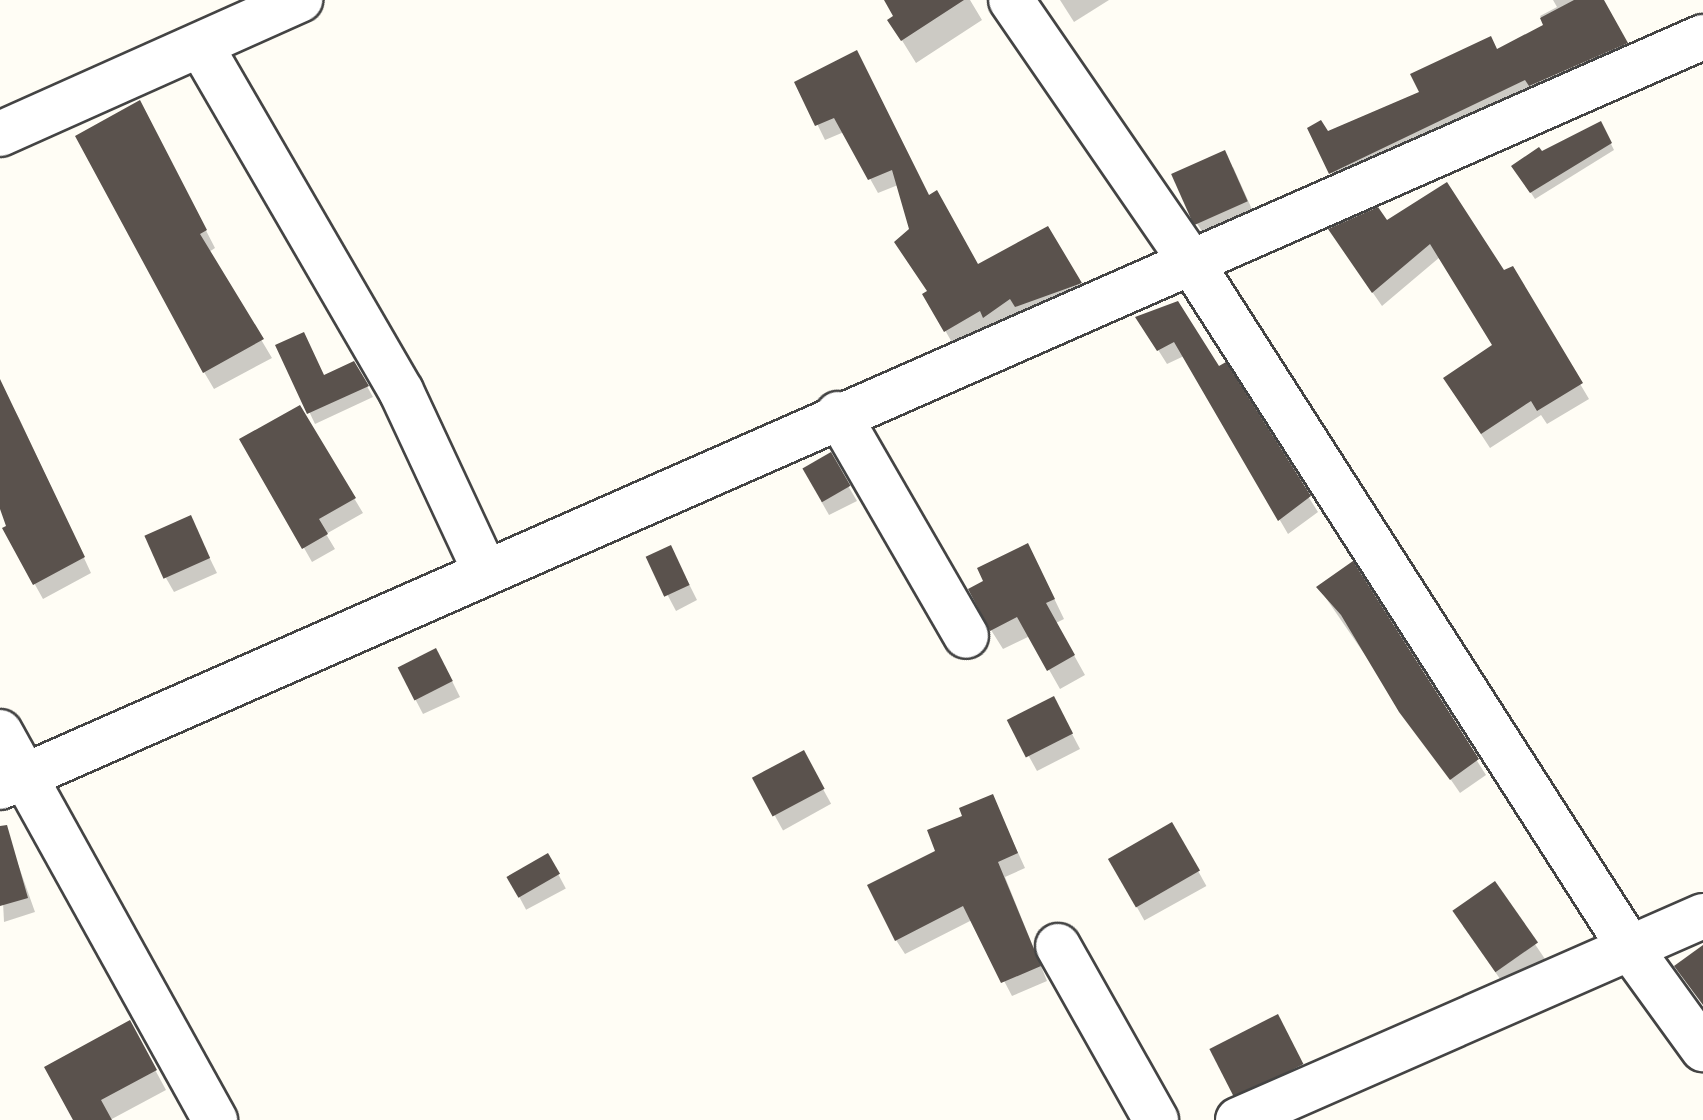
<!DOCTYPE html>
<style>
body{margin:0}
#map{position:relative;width:1703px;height:1120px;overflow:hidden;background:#fffdf5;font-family:Lora,serif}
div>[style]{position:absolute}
.shadow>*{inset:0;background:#0003;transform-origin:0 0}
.building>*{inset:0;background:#5a524d;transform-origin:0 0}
.roads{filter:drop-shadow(2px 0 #444) drop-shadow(-2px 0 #444) drop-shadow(0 2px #444) drop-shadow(0 -2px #444)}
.minor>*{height:44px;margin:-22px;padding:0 22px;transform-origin:22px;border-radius:22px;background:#fff}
span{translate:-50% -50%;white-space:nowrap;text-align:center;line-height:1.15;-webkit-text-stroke:8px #fff;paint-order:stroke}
</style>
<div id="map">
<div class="shadow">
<div style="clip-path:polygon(886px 0,970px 0,982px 20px,916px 63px,890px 21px,896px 17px)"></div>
<div style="clip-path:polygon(1060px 0,1109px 0,1074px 22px)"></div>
<div style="clip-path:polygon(1553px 0,1600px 0,1634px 57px,1339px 187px,1309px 129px,1327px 134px,1422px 93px,1546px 26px,1540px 16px,1557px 7px)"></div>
<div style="clip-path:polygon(797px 83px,929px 197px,977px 267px,1048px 229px,1088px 298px,1025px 320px,1020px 312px,993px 331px,989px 325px,954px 346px,925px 295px,929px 293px,898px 185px,878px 193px,844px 132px,825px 140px)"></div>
<div style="clip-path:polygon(149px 120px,215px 248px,209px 252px,272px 358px,214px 389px,204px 372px)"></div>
<div style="clip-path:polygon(1601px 124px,1614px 150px,1535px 199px,1518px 173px,1541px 153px)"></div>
<div style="clip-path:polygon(1233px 167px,1255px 216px,1205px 236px,1196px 222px)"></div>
<div style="clip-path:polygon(1386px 223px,1504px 273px,1512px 269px,1589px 399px,1547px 424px,1541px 415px,1490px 448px,1454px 393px,1495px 346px,1440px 257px,1382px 306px,1339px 244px)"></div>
<div style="clip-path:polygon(1138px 318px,1219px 369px,1225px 365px,1318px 512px,1288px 534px,1184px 356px,1167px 364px)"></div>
<div style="clip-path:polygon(278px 346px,324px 377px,354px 363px,373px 397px,315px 424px)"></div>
<div style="clip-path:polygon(0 402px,11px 404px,19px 418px,91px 573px,43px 599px,4px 529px,9px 526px,0 504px)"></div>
<div style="clip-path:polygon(299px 407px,363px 513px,326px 534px,335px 549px,312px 562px,242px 439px)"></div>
<div style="clip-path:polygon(830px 455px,857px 501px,829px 515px,821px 501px)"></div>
<div style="clip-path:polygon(190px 518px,217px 573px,174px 592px,166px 578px)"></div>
<div style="clip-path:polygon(648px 558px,678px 562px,697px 600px,676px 611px)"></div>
<div style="clip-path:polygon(1352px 564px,1486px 775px,1460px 793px,1319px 588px)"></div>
<div style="clip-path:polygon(1038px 565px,1064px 619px,1056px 623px,1085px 675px,1060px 689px,1030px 636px,1003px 649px,991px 630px)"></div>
<div style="clip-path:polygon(444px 665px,460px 697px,423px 714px,399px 668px)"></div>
<div style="clip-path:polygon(1061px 713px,1080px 749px,1037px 771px,1010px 722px)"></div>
<div style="left:803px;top:753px;width:58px;height:55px;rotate:61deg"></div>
<div style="clip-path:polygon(992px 796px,1025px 868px,1005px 877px,1047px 981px,1012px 996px,972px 920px,905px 954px,896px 940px,938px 852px,965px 817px)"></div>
<div style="left:1172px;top:824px;width:71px;height:71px;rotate:61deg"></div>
<div style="clip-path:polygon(9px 839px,35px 912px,4px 922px,0 842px)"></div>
<div style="left:548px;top:855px;width:38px;height:45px;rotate:62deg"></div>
<div style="clip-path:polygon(1494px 884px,1545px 959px,1505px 986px,1463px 926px)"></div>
<div style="clip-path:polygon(1286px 1031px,1309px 1079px,1243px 1108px,1234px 1094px)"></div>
<div style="clip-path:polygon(140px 1042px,166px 1090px,110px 1120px,75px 1120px)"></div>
</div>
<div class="building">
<div style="clip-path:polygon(884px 0,964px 0,901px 41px,887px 20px,893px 16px)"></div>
<div style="clip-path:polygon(1574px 0,1604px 0,1628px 43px,1529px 86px,1525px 80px,1329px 174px,1307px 128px,1321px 120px,1328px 131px,1419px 92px,1410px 74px,1491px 36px,1497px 49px,1543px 25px,1540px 18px)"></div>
<div style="clip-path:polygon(857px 50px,929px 195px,937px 190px,978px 264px,1048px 226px,1082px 283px,1015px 307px,1010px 299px,983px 318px,980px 311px,944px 332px,922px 294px,927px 291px,894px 242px,909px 229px,892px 170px,868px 180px,834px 118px,815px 126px,794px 82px)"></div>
<div style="clip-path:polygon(140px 100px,207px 230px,200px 234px,264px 339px,203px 373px,75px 136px)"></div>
<div style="clip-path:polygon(1601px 121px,1612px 143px,1530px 193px,1511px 166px,1539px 147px,1542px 151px)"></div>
<div style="left:1225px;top:150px;width:56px;height:59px;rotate:66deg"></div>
<div style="clip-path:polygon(1447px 182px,1504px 270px,1513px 266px,1583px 383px,1537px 411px,1531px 401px,1481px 434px,1443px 378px,1492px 345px,1430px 244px,1372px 293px,1328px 229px,1378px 207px,1387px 220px)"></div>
<div style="clip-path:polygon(1178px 301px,1219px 366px,1226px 362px,1311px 496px,1278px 521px,1174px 342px,1157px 351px,1135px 317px)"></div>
<div style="clip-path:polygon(304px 332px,324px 375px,354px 361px,369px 386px,307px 414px,275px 345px)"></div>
<div style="clip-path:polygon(0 379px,85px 557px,33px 585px,2px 528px,6px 526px,0 509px)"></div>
<div style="clip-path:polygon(300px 405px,356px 498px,319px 519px,328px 534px,302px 549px,239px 439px)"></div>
<div style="left:831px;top:452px;width:39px;height:33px;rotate:60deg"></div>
<div style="left:191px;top:515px;width:47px;height:51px;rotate:66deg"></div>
<div style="clip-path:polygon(1028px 543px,1055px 599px,1046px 603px,1075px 655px,1047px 671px,1017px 617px,990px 631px,968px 589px,983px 581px,977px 568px)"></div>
<div style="left:671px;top:545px;width:44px;height:28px;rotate:65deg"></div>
<div style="clip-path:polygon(1353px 561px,1479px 759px,1450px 780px,1399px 712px,1341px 615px,1316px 587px)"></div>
<div style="left:436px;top:648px;width:37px;height:43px;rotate:63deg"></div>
<div style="left:1054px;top:696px;width:42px;height:53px;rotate:63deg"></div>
<div style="left:804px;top:750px;width:44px;height:59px;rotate:62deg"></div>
<div style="clip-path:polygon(993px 794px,1018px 853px,998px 862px,1041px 966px,1001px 983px,963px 906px,895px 941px,867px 885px,935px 851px,927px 830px,962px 816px,959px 808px)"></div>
<div style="left:1172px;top:822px;width:56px;height:74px;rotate:60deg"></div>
<div style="clip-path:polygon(7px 825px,28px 898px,0 906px,0 826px)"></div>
<div style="left:548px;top:853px;width:24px;height:48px;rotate:60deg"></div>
<div style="left:1495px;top:881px;width:75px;height:52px;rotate:55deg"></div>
<div style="clip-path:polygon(1703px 945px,1703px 1005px,1674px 966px)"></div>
<div style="left:1278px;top:1014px;width:56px;height:77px;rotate:63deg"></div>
<div style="clip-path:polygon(130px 1020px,157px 1070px,101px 1100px,112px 1120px,73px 1120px,44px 1067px)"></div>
</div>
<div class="roads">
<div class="minor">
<div style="left:1011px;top:0;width:314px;rotate:55.5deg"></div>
<div style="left:1189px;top:259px;width:818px;rotate:57.38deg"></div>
<div style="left:1630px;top:948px;width:125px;rotate:54.1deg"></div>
<div style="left:201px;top:46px;width:399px;rotate:59.9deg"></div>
<div style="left:401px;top:391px;width:199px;rotate:65deg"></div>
<div style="left:0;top:134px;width:329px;rotate:-24.1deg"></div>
<div style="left:838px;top:414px;width:256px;rotate:60deg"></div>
<div style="left:0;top:732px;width:444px;rotate:61deg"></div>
<div style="left:0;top:787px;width:1861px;rotate:-23.77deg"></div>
<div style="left:1058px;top:946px;width:200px;rotate:60.6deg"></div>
<div style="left:1238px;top:1120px;width:508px;rotate:-23.69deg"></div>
</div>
</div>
</div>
